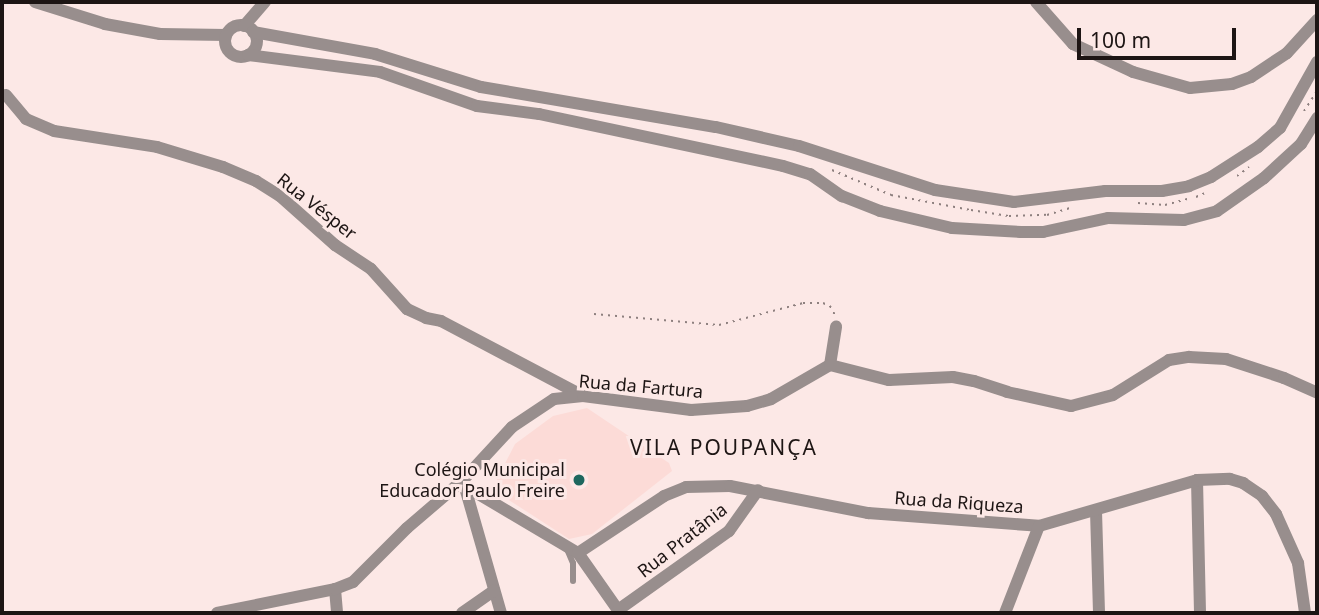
<!DOCTYPE html>
<meta charset="utf-8">
<style>
body{margin:0}
#map{position:relative;width:1319px;height:615px;overflow:hidden;background:#fce8e6;font-family:"Noto Sans",sans-serif}
div>[style]{position:absolute}
.built>*{inset:0;background:#fcdbd7}
.path>*{height:2px;margin-top:-1px;transform-origin:0;background:repeating-linear-gradient(90deg,#8e807f 0 2px,transparent 0 7px)}
.lane>*{height:6px;margin:-3px;padding:0 3px;transform-origin:3px;border-radius:3px;background:#988e8d}
.street>*{height:12px;margin:-6px;padding:0 6px;transform-origin:6px;border-radius:6px;background:#988e8d}
.street>.ring{margin:-6px;padding:0;box-sizing:content-box;background:none;border:12px solid #988e8d;border-radius:50%}
.dots>*{width:19px;height:19px;translate:-50% -50%;box-sizing:border-box;border:4px solid #fce8e6;border-radius:50%}
span{translate:-50% -50%;white-space:nowrap;text-align:center;line-height:1.15;-webkit-text-stroke:6px #fce8e6;paint-order:stroke}
.street-label{font-size:18px;color:#1d1514}
.poi-label{font-size:18px;color:#1d1514}
.right{translate:-100% -50%;text-align:right}
.quarter-label{font-size:21px;color:#1d1514;letter-spacing:2px}
.frame{position:absolute;inset:0;border:4px solid #1d1514;pointer-events:none}
.scale{position:absolute;left:1077px;top:28px;width:159px;height:32px;box-sizing:border-box;border:4px solid #1d1514;border-top:0;padding-left:9px;font-size:21px;line-height:24px;white-space:nowrap;color:#1d1514;-webkit-text-stroke:5px #fce8e6;paint-order:stroke}
</style>
<div id="map">
<div class="built">
<div style="clip-path:polygon(587px 408px,669px 463px,672px 471px,592px 534px,569px 539px,492px 489px,515px 444px,553px 416px)"></div>
</div>
<div class="path">
<div style="left:1304px;top:111px;width:24px;rotate:-57deg"></div>
<div style="left:832px;top:170px;width:64px;rotate:23deg"></div>
<div style="left:891px;top:195px;width:81px;rotate:10.6deg"></div>
<div style="left:971px;top:210px;width:38px;rotate:9deg"></div>
<div style="left:1009px;top:216px;width:38px;rotate:-2deg"></div>
<div style="left:1047px;top:215px;width:24px;rotate:-17deg"></div>
<div style="left:1237px;top:176px;width:15px;rotate:-37deg"></div>
<div style="left:1196px;top:197px;width:12px;rotate:-24deg"></div>
<div style="left:1138px;top:203px;width:27px;rotate:4deg"></div>
<div style="left:1165px;top:205px;width:24px;rotate:-15deg"></div>
<div style="left:594px;top:314px;width:125px;rotate:5deg"></div>
<div style="left:719px;top:325px;width:87px;rotate:-14.7deg"></div>
<div style="left:803px;top:303px;width:20px"></div>
<div style="left:823px;top:303px;width:8px;rotate:23deg"></div>
<div style="left:830px;top:306px;width:10px;rotate:61deg"></div>
</div>
<div class="lane">
<div style="left:567px;top:549px;width:15px;rotate:67deg"></div>
<div style="left:573px;top:563px;width:18px;rotate:90deg"></div>
</div>
<div class="street">
<div style="left:35px;top:2px;width:73px;rotate:17.4deg"></div>
<div style="left:105px;top:24px;width:56px;rotate:10.3deg"></div>
<div style="left:160px;top:34px;width:66px;rotate:0.9deg"></div>
<div style="left:1036px;top:2px;width:56px;rotate:48.6deg"></div>
<div style="left:1073px;top:44px;width:66px;rotate:25deg"></div>
<div style="left:1133px;top:72px;width:59px;rotate:15.7deg"></div>
<div style="left:1190px;top:88px;width:42px;rotate:-5.4deg"></div>
<div style="left:1232px;top:84px;width:20px;rotate:-20deg"></div>
<div style="left:1251px;top:77px;width:43px;rotate:-33.7deg"></div>
<div style="left:1287px;top:53px;width:45px;rotate:-47.7deg"></div>
<div class="ring" style="left:225px;top:25px;width:20px;height:20px"></div>
<div style="left:244px;top:26px;width:32px;rotate:-49deg"></div>
<div style="left:253px;top:32px;width:124px;rotate:10.2deg"></div>
<div style="left:375px;top:54px;width:111px;rotate:17.3deg"></div>
<div style="left:481px;top:87px;width:238px;rotate:9.7deg"></div>
<div style="left:716px;top:127px;width:85px;rotate:12.9deg"></div>
<div style="left:799px;top:146px;width:143px;rotate:17.9deg"></div>
<div style="left:935px;top:190px;width:80px;rotate:8.6deg"></div>
<div style="left:1014px;top:202px;width:92px;rotate:-6.9deg"></div>
<div style="left:1105px;top:191px;width:57px"></div>
<div style="left:1162px;top:191px;width:27px;rotate:-10deg"></div>
<div style="left:1189px;top:186px;width:24px;rotate:-22deg"></div>
<div style="left:1211px;top:177px;width:56px;rotate:-32.6deg"></div>
<div style="left:1258px;top:147px;width:29px;rotate:-41deg"></div>
<div style="left:1280px;top:128px;width:76px;rotate:-60.7deg"></div>
<div style="left:248px;top:55px;width:133px;rotate:7.3deg"></div>
<div style="left:380px;top:72px;width:103px;rotate:19.3deg"></div>
<div style="left:477px;top:106px;width:63px;rotate:7.4deg"></div>
<div style="left:539px;top:114px;width:249px;rotate:12deg"></div>
<div style="left:783px;top:166px;width:28px;rotate:17deg"></div>
<div style="left:810px;top:174px;width:39px;rotate:35deg"></div>
<div style="left:842px;top:196px;width:41px;rotate:21.5deg"></div>
<div style="left:880px;top:211px;width:74px;rotate:13.3deg"></div>
<div style="left:952px;top:228px;width:69px;rotate:3.3deg"></div>
<div style="left:1021px;top:232px;width:22px"></div>
<div style="left:1043px;top:232px;width:66px;rotate:-12.2deg"></div>
<div style="left:1108px;top:218px;width:76px;rotate:1.5deg"></div>
<div style="left:1184px;top:220px;width:34px;rotate:-15deg"></div>
<div style="left:1217px;top:211px;width:57px;rotate:-35.1deg"></div>
<div style="left:1264px;top:178px;width:50px;rotate:-42.6deg"></div>
<div style="left:1301px;top:144px;width:31px;rotate:-58deg"></div>
<div style="left:6px;top:95px;width:31px;rotate:50deg"></div>
<div style="left:26px;top:119px;width:30px;rotate:23deg"></div>
<div style="left:54px;top:131px;width:104px;rotate:8.8deg"></div>
<div style="left:157px;top:147px;width:69px;rotate:16.9deg"></div>
<div style="left:223px;top:167px;width:36px;rotate:23deg"></div>
<div style="left:256px;top:181px;width:28px;rotate:32deg"></div>
<div style="left:280px;top:196px;width:74px;rotate:41.7deg"></div>
<div style="left:335px;top:245px;width:43px;rotate:33.7deg"></div>
<div style="left:371px;top:269px;width:54px;rotate:48deg"></div>
<div style="left:407px;top:309px;width:21px;rotate:25deg"></div>
<div style="left:426px;top:318px;width:15px;rotate:11deg"></div>
<div style="left:441px;top:321px;width:161px;rotate:27.8deg"></div>
<div style="left:830px;top:365px;width:39px;rotate:-81deg"></div>
<div style="left:1197px;top:480px;width:133px;rotate:88.7deg"></div>
<div style="left:464px;top:484px;width:134px;rotate:74deg"></div>
<div style="left:465px;top:486px;width:131px;rotate:30.7deg"></div>
<div style="left:578px;top:553px;width:73px;rotate:55deg"></div>
<div style="left:1096px;top:511px;width:102px;rotate:88.3deg"></div>
<div style="left:578px;top:553px;width:103px;rotate:-33.5deg"></div>
<div style="left:664px;top:496px;width:24px;rotate:-22deg"></div>
<div style="left:686px;top:487px;width:44px;rotate:-1.3deg"></div>
<div style="left:730px;top:486px;width:141px;rotate:11.1deg"></div>
<div style="left:868px;top:513px;width:171px;rotate:4.3deg"></div>
<div style="left:1039px;top:526px;width:165px;rotate:-16.2deg"></div>
<div style="left:1197px;top:480px;width:33px;rotate:-2deg"></div>
<div style="left:1230px;top:479px;width:14px;rotate:17deg"></div>
<div style="left:1243px;top:483px;width:23px;rotate:34deg"></div>
<div style="left:1262px;top:496px;width:23px;rotate:52deg"></div>
<div style="left:1276px;top:514px;width:54px;rotate:65.8deg"></div>
<div style="left:1298px;top:563px;width:50px;rotate:82deg"></div>
<div style="left:335px;top:589px;width:24px;rotate:85deg"></div>
<div style="left:618px;top:610px;width:136px;rotate:-35.4deg"></div>
<div style="left:729px;top:531px;width:50px;rotate:-54.7deg"></div>
<div style="left:217px;top:613px;width:120px;rotate:-11.5deg"></div>
<div style="left:335px;top:589px;width:19px;rotate:-21deg"></div>
<div style="left:353px;top:582px;width:76px;rotate:-45deg"></div>
<div style="left:407px;top:528px;width:74px;rotate:-40.6deg"></div>
<div style="left:463px;top:480px;width:72px;rotate:-47.2deg"></div>
<div style="left:512px;top:427px;width:50px;rotate:-33.7deg"></div>
<div style="left:554px;top:399px;width:29px;rotate:-6deg"></div>
<div style="left:583px;top:396px;width:109px;rotate:7.4deg"></div>
<div style="left:691px;top:410px;width:56px;rotate:-4.1deg"></div>
<div style="left:747px;top:406px;width:25px;rotate:-16deg"></div>
<div style="left:771px;top:399px;width:68px;rotate:-30deg"></div>
<div style="left:830px;top:365px;width:61px;rotate:14.3deg"></div>
<div style="left:889px;top:380px;width:64px;rotate:-2.7deg"></div>
<div style="left:953px;top:377px;width:21px;rotate:11deg"></div>
<div style="left:974px;top:381px;width:35px;rotate:18deg"></div>
<div style="left:1007px;top:392px;width:66px;rotate:12.3deg"></div>
<div style="left:1071px;top:406px;width:43px;rotate:-14.7deg"></div>
<div style="left:1113px;top:395px;width:66px;rotate:-32deg"></div>
<div style="left:1169px;top:360px;width:20px;rotate:-9deg"></div>
<div style="left:1189px;top:357px;width:37px;rotate:3deg"></div>
<div style="left:1226px;top:359px;width:61px;rotate:18.1deg"></div>
<div style="left:1284px;top:378px;width:36px;rotate:24deg"></div>
<div style="left:462px;top:613px;width:39px;rotate:-35deg"></div>
<div style="left:1005px;top:613px;width:93px;rotate:-68.7deg"></div>
</div>
<div class="dots">
<div style="left:579px;top:480px;background:#1d675e"></div>
</div>
<div class="street-label">
<span style="left:317px;top:206px;rotate:38deg">Rua Vésper</span>
<span style="left:641px;top:386px;rotate:5deg">Rua da Fartura</span>
<span style="left:959px;top:502px;rotate:4deg">Rua da Riqueza</span>
<span style="left:682px;top:540px;rotate:-38deg">Rua Pratânia</span>
</div>
<div class="poi-label">
<span class="right" style="left:565px;top:480px">Colégio Municipal<br>Educador Paulo Freire</span>
</div>
<div class="quarter-label">
<span style="left:724px;top:447px">VILA POUPANÇA</span>
</div>
<div class="frame"></div>
<div class="scale">100 m</div>
</div>
